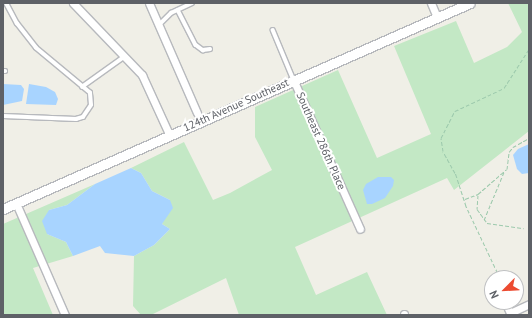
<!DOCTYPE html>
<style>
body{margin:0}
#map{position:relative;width:532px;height:318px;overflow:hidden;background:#f0efe7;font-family:"PT Sans",sans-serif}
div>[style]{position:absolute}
.green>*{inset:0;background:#c3e8c5}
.water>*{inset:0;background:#a8d4ff}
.path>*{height:1px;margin-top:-0.5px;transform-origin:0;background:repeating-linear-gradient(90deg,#9cc9ac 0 4px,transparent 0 6px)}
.roads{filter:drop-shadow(1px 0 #b7b9bd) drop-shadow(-1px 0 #b7b9bd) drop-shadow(0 1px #b7b9bd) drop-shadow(0 -1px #b7b9bd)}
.lane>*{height:3.5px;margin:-1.75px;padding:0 1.75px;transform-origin:1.75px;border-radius:1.75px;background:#fff}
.street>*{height:7px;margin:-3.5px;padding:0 3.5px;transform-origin:3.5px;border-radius:3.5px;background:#fff}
.secondary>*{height:9px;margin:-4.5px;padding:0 4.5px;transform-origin:4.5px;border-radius:4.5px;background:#fff}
span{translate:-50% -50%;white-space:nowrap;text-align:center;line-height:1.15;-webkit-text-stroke:4px #fff;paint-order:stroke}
.street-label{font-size:11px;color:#5e6167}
.frame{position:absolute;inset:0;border:4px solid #5e6167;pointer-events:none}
.north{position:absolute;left:484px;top:270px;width:40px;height:40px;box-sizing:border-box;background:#fff;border:1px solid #bfc0c2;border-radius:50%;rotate:246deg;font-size:11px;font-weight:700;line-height:16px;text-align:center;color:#5e6167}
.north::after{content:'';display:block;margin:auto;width:14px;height:18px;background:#ec4b31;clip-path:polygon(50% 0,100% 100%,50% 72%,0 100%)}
</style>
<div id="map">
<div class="green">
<div style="clip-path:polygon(508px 3px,529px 3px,529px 131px,454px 190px,447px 178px,295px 247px,316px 295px,367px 272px,387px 315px,239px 315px,226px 278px,151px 315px,141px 315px,133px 306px,134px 256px,154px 245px,170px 229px,162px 224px,170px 200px,152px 191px,141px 173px,131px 168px,184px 142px,213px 200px,230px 193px,272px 170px,255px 137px,255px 107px,338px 70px,377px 158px,431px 134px,394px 46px,456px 21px,474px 63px,507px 47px,522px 32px)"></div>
<div style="clip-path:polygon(95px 184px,67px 205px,49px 210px,47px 234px,66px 242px,73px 256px,33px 268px,53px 315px,3px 315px,3px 224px)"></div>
</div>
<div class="water">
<div style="clip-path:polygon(3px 84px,21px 85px,24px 89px,22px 101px,3px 105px)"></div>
<div style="clip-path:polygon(29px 84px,46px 87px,55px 92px,58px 99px,56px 105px,26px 104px)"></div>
<div style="clip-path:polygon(529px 144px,529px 173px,522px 174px,517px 169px,513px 155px,518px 149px)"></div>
<div style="clip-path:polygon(131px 168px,141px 173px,152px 191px,170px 200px,173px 208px,162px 224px,170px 229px,154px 245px,134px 256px,105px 253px,100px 246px,73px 256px,66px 242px,47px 234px,42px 221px,49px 210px,67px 205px,95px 184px)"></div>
<div style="clip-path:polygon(378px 177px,391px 177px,394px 180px,393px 186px,385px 198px,372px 204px,367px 204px,363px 190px,366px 184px)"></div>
</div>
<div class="path">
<div style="left:478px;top:195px;width:14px;rotate:94deg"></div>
<div style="left:477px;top:209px;width:17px;rotate:54deg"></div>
<div style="left:487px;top:223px;width:37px;rotate:8deg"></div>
<div style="left:465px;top:199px;width:14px;rotate:-21deg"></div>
<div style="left:478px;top:194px;width:38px;rotate:-41deg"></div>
<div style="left:507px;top:169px;width:17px;rotate:-83deg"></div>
<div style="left:509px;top:152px;width:6px;rotate:-51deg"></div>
<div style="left:513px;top:147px;width:18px;rotate:-29deg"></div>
<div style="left:484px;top:220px;width:52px;rotate:-67.4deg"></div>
<div style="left:500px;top:278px;width:80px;rotate:-115.3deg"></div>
<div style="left:466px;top:206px;width:35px;rotate:-108deg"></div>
<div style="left:455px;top:173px;width:25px;rotate:-119deg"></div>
<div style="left:443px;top:151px;width:13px;rotate:-99deg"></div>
<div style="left:441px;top:138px;width:30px;rotate:-63deg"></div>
<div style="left:455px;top:111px;width:54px;rotate:-25.1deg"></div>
<div style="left:504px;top:88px;width:46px;rotate:-57.3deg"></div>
</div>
<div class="roads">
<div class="lane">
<div style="left:178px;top:10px;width:39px;rotate:63deg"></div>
<div style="left:196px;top:45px;width:9px;rotate:36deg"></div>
<div style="left:203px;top:50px;width:7px;rotate:-8deg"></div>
<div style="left:159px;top:25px;width:17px;rotate:-45deg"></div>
<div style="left:171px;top:13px;width:23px;rotate:-25deg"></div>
<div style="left:273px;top:30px;width:52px;rotate:67.4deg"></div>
<div style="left:3px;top:71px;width:2px"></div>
<div style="left:82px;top:87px;width:52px;rotate:-35.5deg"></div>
<div style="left:3px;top:116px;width:73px;rotate:2.4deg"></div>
<div style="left:76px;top:119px;width:7px;rotate:-16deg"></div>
<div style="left:83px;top:117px;width:14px;rotate:-56deg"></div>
<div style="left:91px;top:105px;width:12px;rotate:-95deg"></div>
<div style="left:90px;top:93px;width:70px;rotate:-140.2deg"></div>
<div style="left:36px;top:48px;width:31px;rotate:-128deg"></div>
<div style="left:17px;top:24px;width:24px;rotate:-118deg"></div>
</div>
<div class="street">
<div style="left:73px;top:3px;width:100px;rotate:46.2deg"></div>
<div style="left:142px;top:75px;width:65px;rotate:65.4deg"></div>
<div style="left:149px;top:3px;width:120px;rotate:66.4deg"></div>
<div style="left:431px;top:3px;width:15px;rotate:67deg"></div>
<div style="left:293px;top:79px;width:164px;rotate:65.9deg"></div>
<div style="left:16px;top:203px;width:122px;rotate:66.4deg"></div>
<div style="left:505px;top:302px;width:14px;rotate:65deg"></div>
<div style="left:510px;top:313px;width:21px;rotate:-25deg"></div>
<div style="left:404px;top:314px;width:1px;rotate:90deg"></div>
</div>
<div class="secondary">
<div style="left:3px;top:209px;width:510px;rotate:-23.8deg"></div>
</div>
</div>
<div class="street-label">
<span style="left:236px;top:105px;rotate:-24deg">124th Avenue Southeast</span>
<span style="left:321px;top:141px;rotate:66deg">Southeast 286th Place</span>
</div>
<div class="frame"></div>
<div class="north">N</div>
</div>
